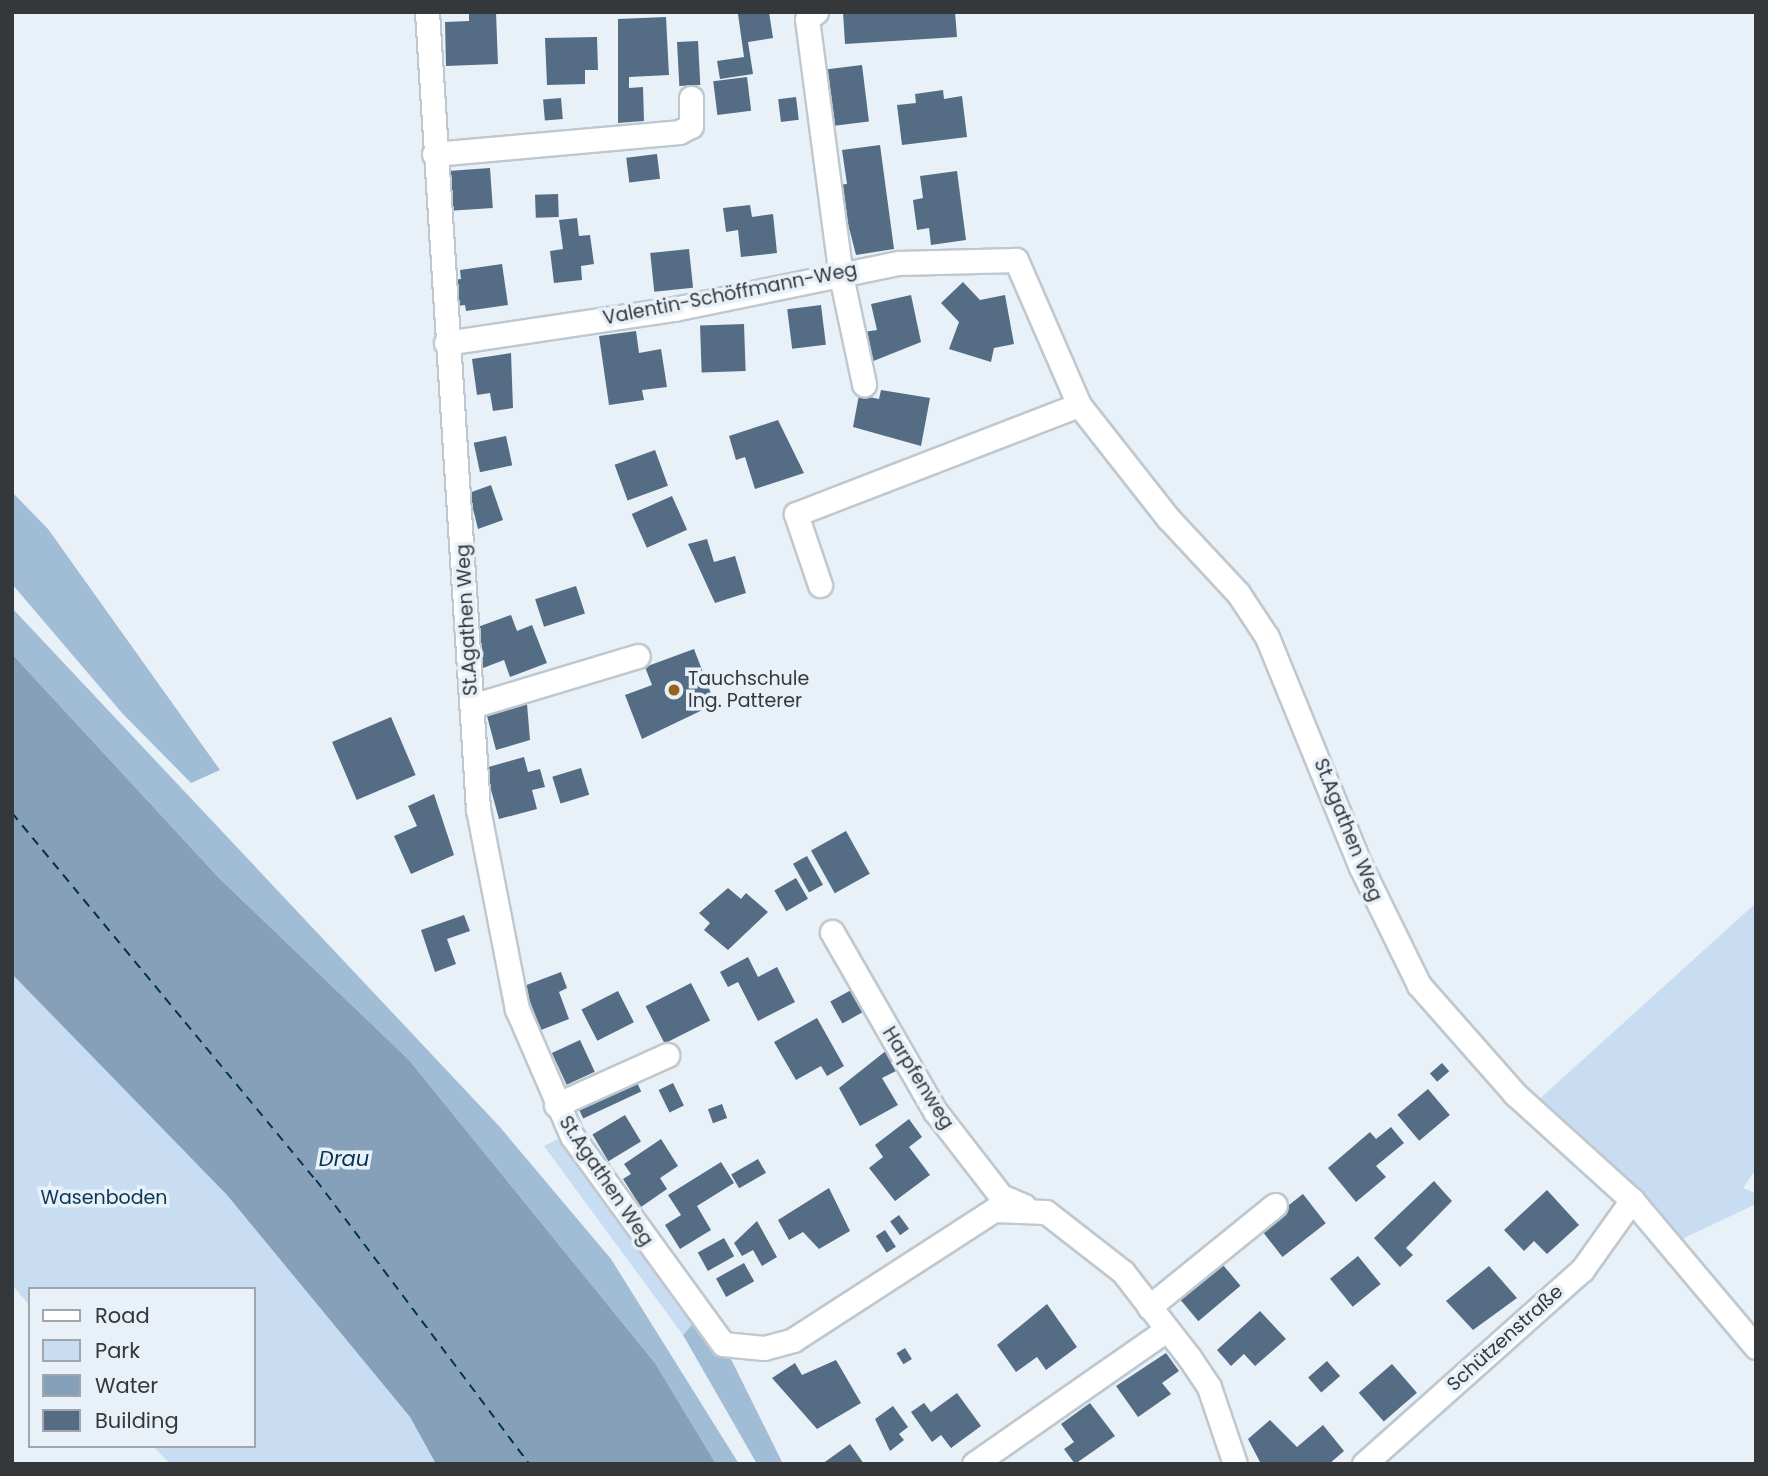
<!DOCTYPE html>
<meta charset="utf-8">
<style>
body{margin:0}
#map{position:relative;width:1768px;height:1476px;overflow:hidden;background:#e8f0f8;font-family:Poppins,sans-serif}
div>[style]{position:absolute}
.green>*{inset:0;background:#c8ddf1}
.forest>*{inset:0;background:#a1bcd5}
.water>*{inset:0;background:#85a0b8}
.ferry>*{height:2px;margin-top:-1px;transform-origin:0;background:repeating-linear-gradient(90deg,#043254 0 9px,transparent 0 16px)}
.building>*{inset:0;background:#546d84;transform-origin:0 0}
.roads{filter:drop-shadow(2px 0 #c0c8cf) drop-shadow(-2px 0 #c0c8cf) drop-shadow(0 2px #c0c8cf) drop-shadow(0 -2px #c0c8cf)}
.minor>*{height:23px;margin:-11.5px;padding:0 11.5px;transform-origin:11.5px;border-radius:11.5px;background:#fff}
.dots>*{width:19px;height:19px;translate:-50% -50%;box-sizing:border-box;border:4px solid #e8f0f8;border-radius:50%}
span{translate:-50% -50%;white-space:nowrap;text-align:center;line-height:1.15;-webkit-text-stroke:7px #e8f0f8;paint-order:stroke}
.street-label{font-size:19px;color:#35383b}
.poi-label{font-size:19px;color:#35383b}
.left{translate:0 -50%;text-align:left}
.park-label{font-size:19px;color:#093658}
.water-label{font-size:21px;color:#043254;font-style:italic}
.frame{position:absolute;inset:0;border:14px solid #35383b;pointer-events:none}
.legend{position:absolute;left:28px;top:1287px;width:228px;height:161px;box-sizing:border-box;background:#e8f0f8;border:2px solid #a0a6ac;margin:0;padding:9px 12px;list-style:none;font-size:21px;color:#35383b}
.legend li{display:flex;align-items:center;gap:14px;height:35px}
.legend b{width:35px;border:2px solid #a0a6ac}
</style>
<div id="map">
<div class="green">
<div style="clip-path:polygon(1756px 903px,1756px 1169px,1743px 1188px,1756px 1193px,1756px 1204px,1682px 1239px,1535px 1103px)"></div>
<div style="clip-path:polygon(12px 974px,227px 1195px,410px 1417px,436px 1464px,170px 1464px,153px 1446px,254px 1446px,254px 1289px,30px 1289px,30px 1306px,12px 1285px)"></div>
<div style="clip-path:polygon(564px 1136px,696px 1320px,683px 1335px,544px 1146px)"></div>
</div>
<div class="forest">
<div style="clip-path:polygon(12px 492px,48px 529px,220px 770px,191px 783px,122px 713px,12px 584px)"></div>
<div style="clip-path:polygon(12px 608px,499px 1126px,611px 1259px,739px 1464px,716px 1464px,655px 1363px,409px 1060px,219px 878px,12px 654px)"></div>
<div style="clip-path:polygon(696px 1320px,730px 1357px,783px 1464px,757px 1464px,683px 1335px)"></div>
</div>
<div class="water">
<div style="clip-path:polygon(12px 654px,219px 878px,409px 1060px,655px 1363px,716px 1464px,436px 1464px,410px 1417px,227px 1195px,12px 974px)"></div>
</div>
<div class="ferry">
<div style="left:12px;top:813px;width:477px;rotate:50.4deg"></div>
<div style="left:316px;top:1180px;width:355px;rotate:53.1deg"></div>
</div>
<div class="building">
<div style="clip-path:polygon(469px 12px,496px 12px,498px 64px,446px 66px,445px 22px,469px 21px)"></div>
<div style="clip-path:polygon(725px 12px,769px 12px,773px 38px,748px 42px,753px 74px,720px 79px,717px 61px,744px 57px,738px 14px)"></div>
<div style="clip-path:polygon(843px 12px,955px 12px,957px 37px,845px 44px)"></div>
<div style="clip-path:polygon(666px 17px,669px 75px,629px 77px,629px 88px,643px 87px,644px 121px,618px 123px,618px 19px)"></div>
<div style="clip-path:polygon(597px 37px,598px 70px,585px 70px,585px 84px,547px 85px,545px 38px)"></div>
<div style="left:698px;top:41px;width:44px;height:21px;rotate:87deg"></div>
<div style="left:862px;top:65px;width:57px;height:37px;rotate:83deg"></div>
<div style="left:747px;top:77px;width:34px;height:34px;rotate:83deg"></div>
<div style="clip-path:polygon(943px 90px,944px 99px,962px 96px,967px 137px,902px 145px,897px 105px,916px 103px,915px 94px)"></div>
<div style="left:796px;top:97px;width:23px;height:18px;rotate:83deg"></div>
<div style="left:561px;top:98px;width:21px;height:18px;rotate:85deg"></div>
<div style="clip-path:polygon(880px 145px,894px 249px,856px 255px,838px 185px,847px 184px,842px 150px)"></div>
<div style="left:657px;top:154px;width:25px;height:31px;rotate:83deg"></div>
<div style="left:490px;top:168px;width:40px;height:42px;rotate:86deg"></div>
<div style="clip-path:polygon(957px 171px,966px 240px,931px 245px,929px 228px,917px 230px,913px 200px,923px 198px,920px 176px)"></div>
<div style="left:558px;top:194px;width:23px;height:23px;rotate:88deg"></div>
<div style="clip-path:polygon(750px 205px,752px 217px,773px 214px,777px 253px,741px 257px,738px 230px,726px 232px,723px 208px)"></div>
<div style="clip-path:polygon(577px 218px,579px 236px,590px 235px,594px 264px,581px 266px,582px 280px,554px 283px,550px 251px,563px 249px,559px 220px)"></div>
<div style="left:689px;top:249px;width:39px;height:39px;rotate:84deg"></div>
<div style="clip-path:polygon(502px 264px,508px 305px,466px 311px,465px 305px,456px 306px,453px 280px,461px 279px,460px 270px)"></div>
<div style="clip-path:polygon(963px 282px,980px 300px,1005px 295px,1014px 344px,994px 348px,991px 362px,949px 349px,959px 322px,941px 303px)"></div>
<div style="clip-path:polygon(911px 295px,921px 342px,871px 362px,864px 332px,877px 330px,871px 304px)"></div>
<div style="left:821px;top:305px;width:40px;height:34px;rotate:83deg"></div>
<div style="left:744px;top:324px;width:47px;height:44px;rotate:88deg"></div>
<div style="clip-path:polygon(636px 331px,639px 353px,661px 349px,667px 387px,642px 390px,644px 400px,609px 405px,599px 336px)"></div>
<div style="clip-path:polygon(511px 353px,513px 408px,493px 411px,490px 393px,477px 395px,472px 359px)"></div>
<div style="clip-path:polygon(881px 390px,930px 398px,921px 446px,853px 427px,859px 395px,879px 399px)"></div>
<div style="clip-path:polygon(778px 420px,804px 473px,755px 489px,745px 457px,736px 460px,729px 436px)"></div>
<div style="left:506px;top:436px;width:30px;height:33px;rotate:78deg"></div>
<div style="left:655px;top:450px;width:38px;height:43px;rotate:70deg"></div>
<div style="clip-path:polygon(491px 485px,503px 520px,478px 529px,469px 493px)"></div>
<div style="left:672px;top:496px;width:37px;height:44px;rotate:66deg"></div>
<div style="clip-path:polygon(707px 539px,714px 562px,735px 556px,746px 593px,715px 603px,688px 544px)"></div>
<div style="left:576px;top:586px;width:29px;height:43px;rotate:72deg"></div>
<div style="clip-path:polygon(511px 615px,517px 631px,532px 625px,547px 663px,510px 677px,504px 660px,483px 668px,471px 638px,475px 628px)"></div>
<div style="clip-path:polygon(694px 649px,715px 704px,642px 739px,625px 695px,652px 685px,645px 667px)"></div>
<div style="clip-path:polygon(527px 704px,530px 740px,496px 750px,487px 716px)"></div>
<div style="left:391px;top:717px;width:63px;height:64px;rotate:67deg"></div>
<div style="clip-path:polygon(524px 757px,528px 772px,540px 769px,545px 787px,532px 790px,537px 809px,499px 819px,485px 768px)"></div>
<div style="left:581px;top:768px;width:28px;height:30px;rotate:73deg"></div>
<div style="clip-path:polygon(434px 794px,454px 855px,411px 874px,394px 836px,417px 826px,408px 806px)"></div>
<div style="left:846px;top:831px;width:49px;height:40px;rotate:61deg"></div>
<div style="left:807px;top:856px;width:33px;height:16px;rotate:61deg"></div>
<div style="left:796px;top:878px;width:24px;height:25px;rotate:60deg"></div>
<div style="clip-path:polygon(728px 888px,741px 899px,746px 893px,768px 912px,728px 950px,704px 930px,710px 923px,699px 913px)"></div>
<div style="clip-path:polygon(464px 915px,470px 931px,447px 939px,456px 964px,435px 972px,421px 930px)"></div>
<div style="clip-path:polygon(748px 957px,758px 977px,777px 967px,795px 1002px,758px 1021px,738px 982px,728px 987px,720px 972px)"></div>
<div style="clip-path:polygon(561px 972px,567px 988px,559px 992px,569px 1019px,541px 1030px,524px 986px)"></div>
<div style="left:691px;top:983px;width:42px;height:51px;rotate:63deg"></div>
<div style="left:853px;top:989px;width:25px;height:26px;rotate:61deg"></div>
<div style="left:618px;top:991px;width:35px;height:41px;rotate:63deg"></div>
<div style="clip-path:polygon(817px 1018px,844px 1066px,827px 1076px,821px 1066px,796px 1080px,774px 1042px)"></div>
<div style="left:580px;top:1040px;width:35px;height:31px;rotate:65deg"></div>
<div style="clip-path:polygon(887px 1050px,898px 1070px,882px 1078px,898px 1105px,860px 1126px,839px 1088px)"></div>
<div style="left:1442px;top:1063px;width:11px;height:16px;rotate:49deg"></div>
<div style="left:634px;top:1076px;width:17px;height:64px;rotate:65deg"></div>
<div style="left:673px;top:1083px;width:25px;height:16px;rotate:64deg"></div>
<div style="left:1428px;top:1089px;width:34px;height:40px;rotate:50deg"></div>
<div style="left:722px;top:1104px;width:15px;height:15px;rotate:70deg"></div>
<div style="left:625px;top:1115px;width:31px;height:38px;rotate:59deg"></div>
<div style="clip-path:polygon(909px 1119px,922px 1137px,909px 1147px,930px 1175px,895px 1201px,869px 1168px,883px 1157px,875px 1145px)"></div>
<div style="clip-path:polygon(1391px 1127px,1404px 1143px,1376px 1166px,1386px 1177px,1356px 1202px,1328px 1168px,1370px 1132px,1376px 1139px)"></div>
<div style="clip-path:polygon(661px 1139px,678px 1166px,660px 1178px,667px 1189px,641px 1207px,623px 1179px,631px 1174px,624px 1164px)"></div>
<div style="left:758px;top:1159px;width:16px;height:31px;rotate:60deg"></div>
<div style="clip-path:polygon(721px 1162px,734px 1183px,697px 1206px,711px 1230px,680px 1249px,665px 1225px,681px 1215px,668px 1195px)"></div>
<div style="clip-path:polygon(1434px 1181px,1452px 1201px,1406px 1248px,1413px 1255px,1400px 1267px,1374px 1238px)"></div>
<div style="clip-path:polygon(829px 1188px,850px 1231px,819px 1249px,803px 1232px,789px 1240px,778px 1220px)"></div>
<div style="clip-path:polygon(1547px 1190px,1579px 1225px,1547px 1254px,1534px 1241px,1524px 1251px,1504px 1230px)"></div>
<div style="left:1303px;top:1194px;width:37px;height:55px;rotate:52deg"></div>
<div style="left:899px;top:1215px;width:17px;height:11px;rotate:54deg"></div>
<div style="clip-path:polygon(757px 1221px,777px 1257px,762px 1266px,753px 1250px,742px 1256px,734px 1243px)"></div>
<div style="left:885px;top:1230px;width:20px;height:11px;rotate:57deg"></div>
<div style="left:724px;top:1238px;width:21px;height:30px;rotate:61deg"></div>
<div style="left:1358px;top:1256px;width:36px;height:36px;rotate:51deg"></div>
<div style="left:1218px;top:1259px;width:35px;height:55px;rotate:50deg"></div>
<div style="left:744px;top:1263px;width:21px;height:32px;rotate:61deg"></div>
<div style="clip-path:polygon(1489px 1266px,1517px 1298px,1473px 1330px,1446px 1301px)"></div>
<div style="clip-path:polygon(1047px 1304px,1077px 1347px,1046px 1370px,1037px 1357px,1016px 1372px,997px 1345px)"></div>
<div style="clip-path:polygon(1260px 1311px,1286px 1339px,1255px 1366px,1244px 1354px,1231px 1366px,1217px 1350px)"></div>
<div style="left:905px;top:1348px;width:13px;height:10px;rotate:58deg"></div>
<div style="clip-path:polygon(1166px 1353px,1179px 1371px,1162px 1383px,1171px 1394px,1138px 1417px,1116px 1386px)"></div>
<div style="clip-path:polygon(836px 1360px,861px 1403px,817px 1429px,772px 1378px,795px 1363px,802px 1375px)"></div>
<div style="left:1327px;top:1361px;width:20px;height:25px;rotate:49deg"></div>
<div style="left:1392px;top:1364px;width:38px;height:44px;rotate:49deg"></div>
<div style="clip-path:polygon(957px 1393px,981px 1426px,951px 1448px,941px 1435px,932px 1442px,911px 1412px,924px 1403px,931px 1412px)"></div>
<div style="clip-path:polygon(1090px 1403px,1115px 1436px,1075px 1464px,1064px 1449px,1074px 1442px,1061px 1424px)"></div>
<div style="clip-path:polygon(893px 1406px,908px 1427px,899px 1434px,904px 1440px,890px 1451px,875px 1419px)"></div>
<div style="clip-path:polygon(1270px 1420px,1297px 1447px,1323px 1425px,1344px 1451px,1329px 1464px,1261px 1464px,1248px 1439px)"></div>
<div style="clip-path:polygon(850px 1444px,864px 1464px,822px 1464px)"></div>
</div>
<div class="roads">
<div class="minor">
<div style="left:427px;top:12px;width:799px;rotate:86.34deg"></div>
<div style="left:478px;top:809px;width:204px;rotate:79deg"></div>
<div style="left:517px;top:1009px;width:138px;rotate:66.6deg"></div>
<div style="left:572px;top:1136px;width:257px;rotate:54deg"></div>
<div style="left:723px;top:1344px;width:41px;rotate:5.6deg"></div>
<div style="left:764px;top:1348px;width:30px;rotate:-15deg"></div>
<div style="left:793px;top:1340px;width:239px;rotate:-32.9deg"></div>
<div style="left:994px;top:1210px;width:52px;rotate:2.2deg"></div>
<div style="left:1046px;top:1212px;width:98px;rotate:37.9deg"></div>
<div style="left:1123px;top:1272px;width:108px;rotate:52.2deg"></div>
<div style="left:1189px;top:1357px;width:36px;rotate:56deg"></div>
<div style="left:1209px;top:1387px;width:81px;rotate:71.3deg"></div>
<div style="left:816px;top:12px;width:11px;rotate:142deg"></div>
<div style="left:807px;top:19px;width:254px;rotate:82.5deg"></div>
<div style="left:840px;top:271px;width:116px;rotate:78deg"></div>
<div style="left:434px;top:154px;width:246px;rotate:-5.1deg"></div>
<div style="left:679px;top:132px;width:13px;rotate:-27deg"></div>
<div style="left:691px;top:126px;width:28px;rotate:-90deg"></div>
<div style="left:446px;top:343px;width:231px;rotate:-8.5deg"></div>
<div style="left:674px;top:309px;width:230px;rotate:-11.6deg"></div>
<div style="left:899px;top:263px;width:117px;rotate:-1.5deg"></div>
<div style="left:1016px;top:260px;width:158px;rotate:66.5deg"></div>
<div style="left:1079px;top:405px;width:144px;rotate:51.8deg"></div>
<div style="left:1168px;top:518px;width:103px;rotate:47deg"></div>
<div style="left:1238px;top:593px;width:53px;rotate:56.6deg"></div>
<div style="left:1267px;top:637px;width:248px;rotate:67.8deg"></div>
<div style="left:1361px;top:867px;width:131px;rotate:63.8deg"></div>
<div style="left:1419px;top:985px;width:145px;rotate:48.6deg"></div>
<div style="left:1515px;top:1094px;width:158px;rotate:42.2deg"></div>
<div style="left:1632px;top:1200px;width:192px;rotate:49.9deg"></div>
<div style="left:820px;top:585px;width:75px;rotate:-108.7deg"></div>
<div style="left:796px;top:514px;width:303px;rotate:-21.1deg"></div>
<div style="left:472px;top:706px;width:173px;rotate:-16.8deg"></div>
<div style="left:832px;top:932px;width:207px;rotate:60.1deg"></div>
<div style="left:935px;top:1111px;width:108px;rotate:52.2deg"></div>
<div style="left:1001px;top:1196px;width:25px;rotate:23deg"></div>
<div style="left:556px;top:1105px;width:122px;rotate:-24.2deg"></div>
<div style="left:1149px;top:1307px;width:162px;rotate:-39deg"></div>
<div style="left:974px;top:1464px;width:234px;rotate:-34.9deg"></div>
<div style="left:1364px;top:1464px;width:292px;rotate:-41.7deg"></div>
<div style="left:1582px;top:1270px;width:86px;rotate:-54.5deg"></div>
</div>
</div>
<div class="dots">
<div style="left:674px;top:690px;background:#99611c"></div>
</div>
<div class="street-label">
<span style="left:730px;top:294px;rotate:-11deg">Valentin-Schöffmann-Weg</span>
<span style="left:467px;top:620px;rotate:-93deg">St.Agathen Weg</span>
<span style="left:1348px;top:830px;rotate:68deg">St.Agathen Weg</span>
<span style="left:918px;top:1078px;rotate:58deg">Harpfenweg</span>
<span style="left:606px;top:1181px;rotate:56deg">St.Agathen Weg</span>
<span style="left:1505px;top:1338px;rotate:-42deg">Schützenstraße</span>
</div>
<div class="poi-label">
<span class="left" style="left:688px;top:690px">Tauchschule<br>Ing. Patterer</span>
</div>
<div class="park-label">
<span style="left:104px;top:1198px">Wasenboden</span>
</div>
<div class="water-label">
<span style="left:344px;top:1159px">Drau</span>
</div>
<div class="frame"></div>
<ul class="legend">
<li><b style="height:9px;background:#fff"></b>Road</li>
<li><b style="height:19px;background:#c8ddf1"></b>Park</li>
<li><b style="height:19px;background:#85a0b8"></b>Water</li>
<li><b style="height:19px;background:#546d84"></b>Building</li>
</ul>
</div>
